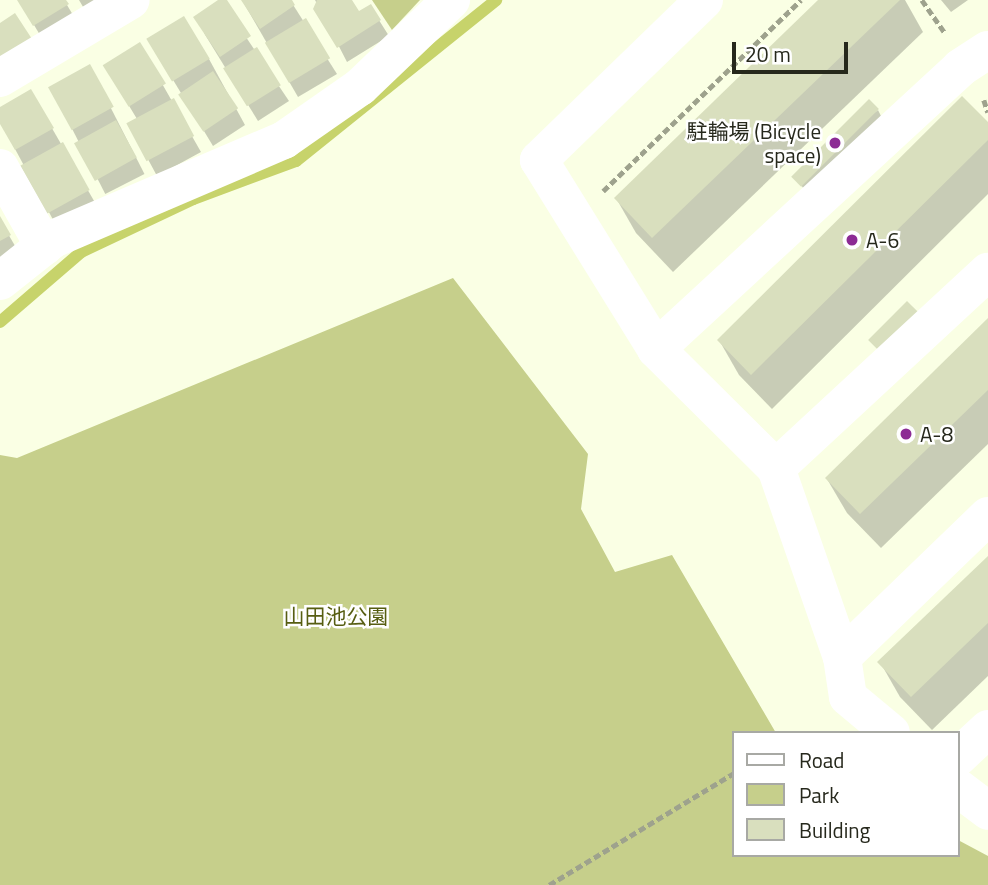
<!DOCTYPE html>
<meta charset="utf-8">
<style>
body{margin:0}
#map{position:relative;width:988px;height:885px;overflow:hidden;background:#faffe4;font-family:"Titillium Web","Noto Sans JP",sans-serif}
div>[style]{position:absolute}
.green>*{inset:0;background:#c6cf8b}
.shadow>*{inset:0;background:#0003;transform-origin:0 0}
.stream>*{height:12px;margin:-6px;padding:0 6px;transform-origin:6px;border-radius:6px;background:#c7d36b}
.building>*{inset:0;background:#d9dfbe;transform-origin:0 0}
.path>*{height:4.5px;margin-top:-2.25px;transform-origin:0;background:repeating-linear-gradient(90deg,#9ea28d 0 7px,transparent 0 10.5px)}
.minor>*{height:38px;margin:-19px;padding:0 19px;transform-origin:19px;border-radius:19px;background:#fff}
.dots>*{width:19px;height:19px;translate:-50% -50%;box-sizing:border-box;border:4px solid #fff;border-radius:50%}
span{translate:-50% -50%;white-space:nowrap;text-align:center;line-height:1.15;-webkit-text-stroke:5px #fff;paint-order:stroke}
.poi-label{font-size:21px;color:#26281c}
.right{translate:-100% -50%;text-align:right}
.left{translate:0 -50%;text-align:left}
.park-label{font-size:21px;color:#575e12}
.legend{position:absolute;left:732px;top:731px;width:228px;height:126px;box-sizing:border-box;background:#fff;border:2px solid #a8a9a4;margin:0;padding:9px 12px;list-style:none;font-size:21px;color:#26281c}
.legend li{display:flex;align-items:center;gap:14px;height:35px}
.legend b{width:35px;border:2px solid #a8a9a4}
.scale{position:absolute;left:732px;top:42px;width:116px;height:32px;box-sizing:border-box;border:4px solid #26281c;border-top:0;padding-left:9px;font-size:21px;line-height:24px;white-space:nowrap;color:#26281c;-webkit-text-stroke:5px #fff;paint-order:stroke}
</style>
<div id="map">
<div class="green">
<div style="clip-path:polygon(372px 0,420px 0,392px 30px)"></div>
<div style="clip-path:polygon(453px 278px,588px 454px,581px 509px,615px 572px,672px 555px,776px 733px,734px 733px,734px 855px,958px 855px,958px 840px,988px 856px,988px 885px,0 885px,0 455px,17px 458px)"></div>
</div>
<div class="shadow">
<div style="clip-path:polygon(19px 0,64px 0,76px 20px,43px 40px)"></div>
<div style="clip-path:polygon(79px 0,103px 0,93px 24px)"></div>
<div style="clip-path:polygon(221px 0,289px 101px,258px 121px,204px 33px)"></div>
<div style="clip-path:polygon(242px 0,290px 0,337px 74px,298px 97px)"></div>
<div style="clip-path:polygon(315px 0,350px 0,358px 13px,370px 6px,389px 36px,347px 62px)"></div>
<div style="clip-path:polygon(820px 0,905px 0,923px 32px,673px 272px,636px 233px,616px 198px)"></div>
<div style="clip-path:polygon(941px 0,968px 0,951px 12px)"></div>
<div style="clip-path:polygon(140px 45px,201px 152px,157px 176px,129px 124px,137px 119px,105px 66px)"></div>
<div style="clip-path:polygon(158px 55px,209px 59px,245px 125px,213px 146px)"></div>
<div style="left:90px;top:67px;width:120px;height:44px;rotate:63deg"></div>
<div style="clip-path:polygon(31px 92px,97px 206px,58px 229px,0 121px,0 109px)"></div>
<div style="clip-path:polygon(878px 110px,882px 118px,807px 193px,794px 176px)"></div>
<div style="clip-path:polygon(988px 125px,988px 194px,772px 409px,739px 375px,719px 340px)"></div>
<div style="clip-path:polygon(0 220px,18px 251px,0 262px)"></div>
<div style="clip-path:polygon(988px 320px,988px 444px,881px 548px,847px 513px,827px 479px)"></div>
<div style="clip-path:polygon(988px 558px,988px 676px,932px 730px,900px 697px,880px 662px)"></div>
</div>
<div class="stream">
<div style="left:0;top:322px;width:107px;rotate:-40.8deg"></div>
<div style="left:81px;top:252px;width:124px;rotate:-25.3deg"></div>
<div style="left:193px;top:199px;width:110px;rotate:-20.3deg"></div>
<div style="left:296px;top:161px;width:257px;rotate:-38.8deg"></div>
</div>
<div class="building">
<div style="clip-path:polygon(17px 0,66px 0,69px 4px,33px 26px)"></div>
<div style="clip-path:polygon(218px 0,227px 0,251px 36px,220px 57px,193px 17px)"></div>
<div style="clip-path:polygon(241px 0,292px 0,295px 5px,260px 29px)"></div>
<div style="clip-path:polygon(317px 0,352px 0,359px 11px,371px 4px,381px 20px,337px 48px,313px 9px)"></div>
<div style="clip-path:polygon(818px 0,900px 0,652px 238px,614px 198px)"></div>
<div style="clip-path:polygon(15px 13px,32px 39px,0 59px,0 23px)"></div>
<div style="left:184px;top:16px;width:50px;height:44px;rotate:59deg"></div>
<div style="left:306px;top:18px;width:47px;height:48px;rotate:59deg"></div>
<div style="left:140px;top:42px;width:49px;height:44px;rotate:58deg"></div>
<div style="left:257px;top:47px;width:45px;height:40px;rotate:58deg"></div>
<div style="left:90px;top:64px;width:49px;height:48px;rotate:61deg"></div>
<div style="left:213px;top:71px;width:45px;height:42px;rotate:56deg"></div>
<div style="clip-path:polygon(31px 89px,54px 128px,15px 150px,0 124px,0 107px)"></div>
<div style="clip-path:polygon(962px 96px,988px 122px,988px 140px,751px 375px,717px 340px)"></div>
<div style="left:174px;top:98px;width:43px;height:54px;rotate:62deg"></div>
<div style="left:869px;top:99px;width:14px;height:110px;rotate:45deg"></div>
<div style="left:116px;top:120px;width:43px;height:48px;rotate:61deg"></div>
<div style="left:63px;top:142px;width:55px;height:49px;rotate:61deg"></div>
<div style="clip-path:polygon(0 216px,11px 235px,0 241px)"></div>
<div style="left:907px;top:301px;width:16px;height:55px;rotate:45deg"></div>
<div style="clip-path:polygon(988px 318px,988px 390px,860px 514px,825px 478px)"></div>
<div style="clip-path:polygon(988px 556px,988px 623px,911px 697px,877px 662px)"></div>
</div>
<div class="path">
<div style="left:922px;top:0;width:39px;rotate:55deg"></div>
<div style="left:984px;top:100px;width:13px;rotate:72deg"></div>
<div style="left:603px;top:191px;width:275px;rotate:-44deg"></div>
<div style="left:549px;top:885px;width:216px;rotate:-31.2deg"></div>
</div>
<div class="minor">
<div style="left:704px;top:0;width:230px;rotate:135.9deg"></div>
<div style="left:539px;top:160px;width:222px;rotate:58.2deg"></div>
<div style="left:656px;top:349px;width:169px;rotate:44.8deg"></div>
<div style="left:776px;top:468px;width:200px;rotate:70.8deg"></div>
<div style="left:842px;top:657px;width:40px;rotate:81.5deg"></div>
<div style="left:848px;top:697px;width:56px;rotate:39.9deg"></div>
<div style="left:0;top:78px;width:152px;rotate:-30.8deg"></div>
<div style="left:0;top:168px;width:90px;rotate:60.6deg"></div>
<div style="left:0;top:281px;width:68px;rotate:-38.4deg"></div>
<div style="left:53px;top:239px;width:251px;rotate:-23.2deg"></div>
<div style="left:284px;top:140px;width:93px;rotate:-34.9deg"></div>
<div style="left:360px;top:87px;width:126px;rotate:-43.7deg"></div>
<div style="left:656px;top:349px;width:414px;rotate:-42.7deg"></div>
<div style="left:960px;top:68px;width:33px;rotate:-33deg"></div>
<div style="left:776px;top:468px;width:289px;rotate:-42.8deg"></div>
<div style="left:842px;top:657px;width:203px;rotate:-44deg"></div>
<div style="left:958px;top:757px;width:41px;rotate:-43deg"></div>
<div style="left:958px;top:788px;width:38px;rotate:37deg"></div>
</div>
<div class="dots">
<div style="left:835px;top:143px;background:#8c2b94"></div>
<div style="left:852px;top:240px;background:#8c2b94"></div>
<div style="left:906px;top:434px;background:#8c2b94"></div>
</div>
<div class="poi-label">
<span class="right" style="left:821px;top:143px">駐輪場 (Bicycle<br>space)</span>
<span class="left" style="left:866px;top:240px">A-6</span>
<span class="left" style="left:920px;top:434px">A-8</span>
</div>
<div class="park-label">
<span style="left:336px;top:616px">山田池公園</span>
</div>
<ul class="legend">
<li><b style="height:9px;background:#fff"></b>Road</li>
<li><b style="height:19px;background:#c6cf8b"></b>Park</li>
<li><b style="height:19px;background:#d9dfbe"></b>Building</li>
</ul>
<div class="scale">20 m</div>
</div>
